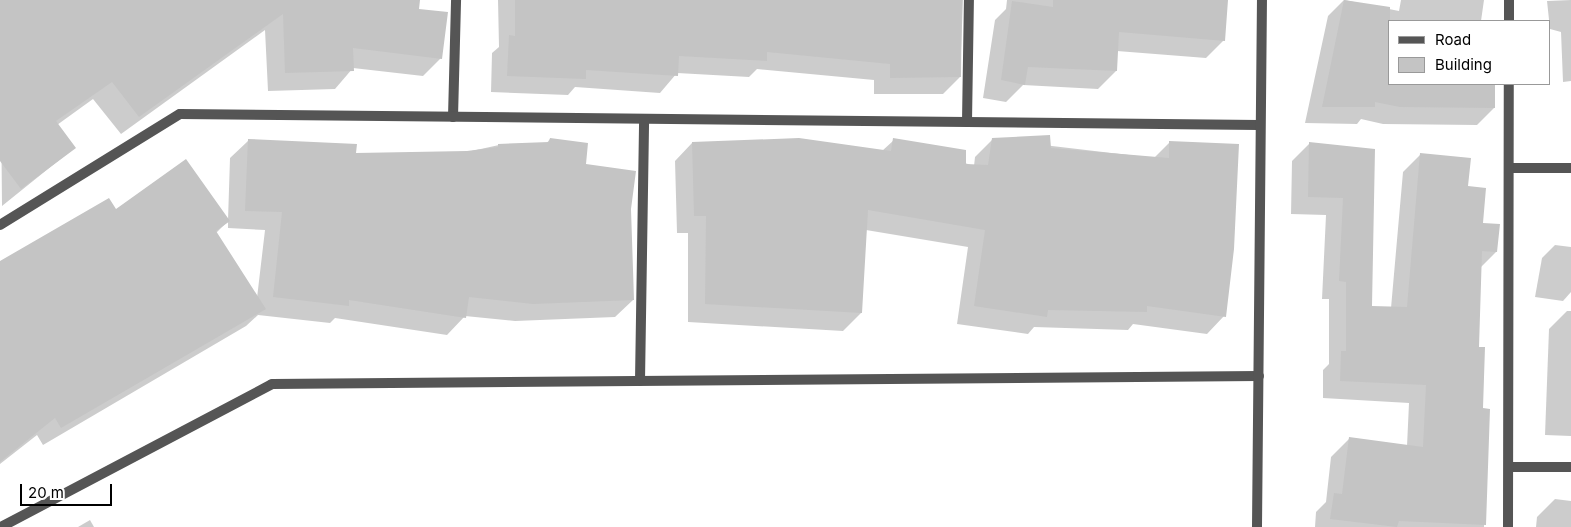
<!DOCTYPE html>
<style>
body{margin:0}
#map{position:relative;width:1571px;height:527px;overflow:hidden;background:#fff;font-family:Inter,sans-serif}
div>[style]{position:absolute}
.shadow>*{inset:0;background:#0003}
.building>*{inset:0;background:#c4c4c4}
.minor>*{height:10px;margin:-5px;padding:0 5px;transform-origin:5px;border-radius:5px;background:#555}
span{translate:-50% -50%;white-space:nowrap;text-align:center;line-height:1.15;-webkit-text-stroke:4px #fff;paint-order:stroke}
.legend{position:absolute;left:1388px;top:20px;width:162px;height:65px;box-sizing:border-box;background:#fff;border:1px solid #999;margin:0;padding:6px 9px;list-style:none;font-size:15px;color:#000}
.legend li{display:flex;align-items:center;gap:10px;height:25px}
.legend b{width:25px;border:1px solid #999}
.scale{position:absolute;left:20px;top:484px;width:92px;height:22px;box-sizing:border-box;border:2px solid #000;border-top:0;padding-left:6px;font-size:15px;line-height:18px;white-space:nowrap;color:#000;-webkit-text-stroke:4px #fff;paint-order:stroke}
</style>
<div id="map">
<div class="shadow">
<div style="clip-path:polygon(0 0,419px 0,418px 10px,441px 58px,423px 76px,353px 68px,335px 89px,268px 91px,265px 30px,121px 134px,93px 99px,57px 125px,74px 148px,2px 206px)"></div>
<div style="clip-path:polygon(498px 0,963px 0,960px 77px,943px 94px,874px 94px,874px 80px,757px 69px,749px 77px,677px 73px,660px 93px,575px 87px,568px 95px,491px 92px,492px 53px,499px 47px)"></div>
<div style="clip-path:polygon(1007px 0,1227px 0,1224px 40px,1206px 58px,1117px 51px,1116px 71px,1098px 89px,1023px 85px,1006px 102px,983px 98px,995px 20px,1006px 9px)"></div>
<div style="clip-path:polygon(1344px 0,1399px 11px,1401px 0,1484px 0,1481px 21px,1390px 21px,1390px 84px,1494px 84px,1494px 108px,1477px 125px,1383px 124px,1361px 119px,1357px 124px,1305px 123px,1328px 16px)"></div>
<div style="clip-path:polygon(1571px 0,1571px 81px,1563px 82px,1561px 32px,1550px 29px,1547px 1px)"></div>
<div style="clip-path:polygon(evenodd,550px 139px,630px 209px,633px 300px,615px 317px,515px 321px,465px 316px,447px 335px,335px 318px,330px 323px,258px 315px,246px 326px,43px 445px,37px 435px,0 464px,0 265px,116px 210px,228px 220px,230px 158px,248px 141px,355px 155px,467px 152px,499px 145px,546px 144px,550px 139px,228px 221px,228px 228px,265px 230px,257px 298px,216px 233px,228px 221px)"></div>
<div style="clip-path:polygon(993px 139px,1154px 158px,1170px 142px,1224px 316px,1207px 334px,1133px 324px,1128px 330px,1034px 327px,1028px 334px,957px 324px,968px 247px,866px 230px,861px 313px,843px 331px,688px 322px,688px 233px,677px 233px,675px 161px,692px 143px,882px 151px,894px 140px,974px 166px,975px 157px)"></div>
<div style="clip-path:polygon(1310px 143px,1373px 150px,1371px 307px,1391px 308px,1403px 172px,1421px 154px,1467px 188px,1496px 252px,1480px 268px,1477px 348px,1481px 409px,1489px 410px,1484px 527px,1315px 527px,1316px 512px,1326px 502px,1331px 457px,1349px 439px,1407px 446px,1409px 403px,1323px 398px,1323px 370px,1329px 364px,1329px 299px,1322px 299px,1326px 215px,1291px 214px,1292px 161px)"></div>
<div style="clip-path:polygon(1555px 245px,1571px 247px,1571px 292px,1563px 301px,1535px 297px,1542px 258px)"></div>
<div style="clip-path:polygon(1567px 311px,1571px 311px,1571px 436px,1545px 435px,1549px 329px)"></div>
<div style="clip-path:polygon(1555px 499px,1571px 501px,1571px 527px,1536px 527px,1537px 517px)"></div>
<div style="clip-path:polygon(90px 520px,94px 527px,78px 527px)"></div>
</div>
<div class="building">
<div style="clip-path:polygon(0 0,420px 0,419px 9px,448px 12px,442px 59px,353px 48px,354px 71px,285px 73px,283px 14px,139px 117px,112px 82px,56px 121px,76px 148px,21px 189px,0 161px)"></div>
<div style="clip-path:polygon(515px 0,962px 0,961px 77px,890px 78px,890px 64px,767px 52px,767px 61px,679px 56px,678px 76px,586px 70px,586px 79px,507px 76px,509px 35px,515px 36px)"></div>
<div style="clip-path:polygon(1053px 0,1228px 0,1225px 41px,1119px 32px,1117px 71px,1028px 67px,1025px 85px,1001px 80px,1012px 1px,1053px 7px)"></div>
<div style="clip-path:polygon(1344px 0,1390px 7px,1390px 84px,1495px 84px,1495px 108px,1400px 107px,1375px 102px,1375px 107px,1322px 107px)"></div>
<div style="clip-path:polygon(1050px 135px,1051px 148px,1169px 158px,1169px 141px,1239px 144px,1234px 249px,1226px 317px,1147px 306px,1147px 312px,1048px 310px,1047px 317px,974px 306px,985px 230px,868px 210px,862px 313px,705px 304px,706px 216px,694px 216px,692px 142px,799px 138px,891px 151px,893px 138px,966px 150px,966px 164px,988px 165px,992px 138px)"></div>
<div style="clip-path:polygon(550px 138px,588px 143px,586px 164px,636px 171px,631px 209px,634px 300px,533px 304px,469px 297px,466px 318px,349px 300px,349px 306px,273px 297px,282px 212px,245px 211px,248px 139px,357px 144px,356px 153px,467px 151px,498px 147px,498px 144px,549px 142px)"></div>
<div style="clip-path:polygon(1309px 142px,1375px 149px,1372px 306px,1407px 307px,1420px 153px,1471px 158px,1468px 186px,1486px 188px,1483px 223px,1500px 224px,1497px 252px,1482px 251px,1479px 347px,1485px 347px,1483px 408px,1490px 409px,1486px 525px,1399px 521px,1397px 527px,1330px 519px,1334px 493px,1342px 494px,1349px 437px,1423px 447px,1426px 385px,1340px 381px,1341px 351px,1346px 351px,1346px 282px,1339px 281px,1343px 198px,1308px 197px)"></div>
<div style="clip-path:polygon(186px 159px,230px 221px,216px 231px,266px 309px,61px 428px,55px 418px,0 462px,0 261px,109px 198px,116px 209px)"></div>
</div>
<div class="minor">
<div style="left:1509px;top:21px;width:21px;rotate:-90deg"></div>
<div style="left:453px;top:117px;width:117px;rotate:-88.5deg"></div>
<div style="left:967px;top:122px;width:122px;rotate:-89.1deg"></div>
<div style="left:1509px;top:168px;width:62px"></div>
<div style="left:0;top:225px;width:211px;rotate:-31.7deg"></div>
<div style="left:180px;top:114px;width:1079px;rotate:0.58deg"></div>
<div style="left:640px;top:381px;width:262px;rotate:-89.1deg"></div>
<div style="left:1509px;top:467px;width:62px"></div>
<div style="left:1px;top:527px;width:306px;rotate:-27.8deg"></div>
<div style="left:272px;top:384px;width:987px;rotate:-0.46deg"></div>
<div style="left:1257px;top:527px;width:527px;rotate:-89.46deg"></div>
<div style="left:1508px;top:527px;width:443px;rotate:-89.9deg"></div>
</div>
<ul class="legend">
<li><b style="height:6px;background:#555"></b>Road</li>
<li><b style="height:14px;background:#c4c4c4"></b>Building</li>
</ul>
<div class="scale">20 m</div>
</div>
